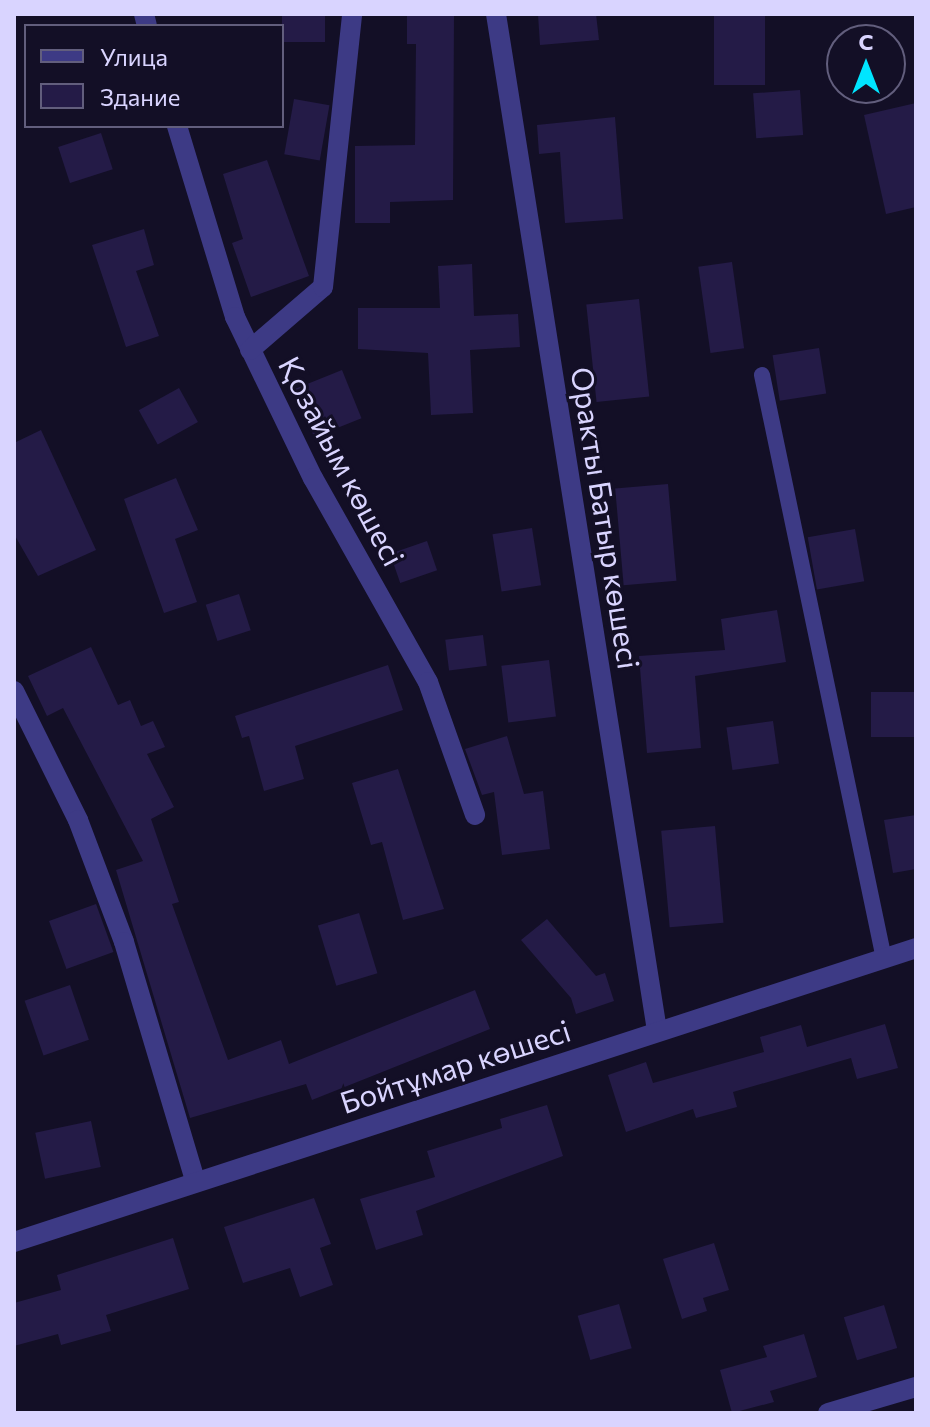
<!DOCTYPE html>
<meta charset="utf-8">
<style>
body{margin:0}
#map{position:relative;width:930px;height:1427px;overflow:hidden;background:#130f26;font-family:Commissioner,sans-serif}
div>[style]{position:absolute}
.building>*{inset:0;background:#241b47;transform-origin:0 0}
.lane>*{height:16px;margin:-8px;padding:0 8px;transform-origin:8px;border-radius:8px;background:#3d3a85}
.street>*{height:20px;margin:-10px;padding:0 10px;transform-origin:10px;border-radius:10px;background:#3d3a85}
span{translate:-50% -50%;white-space:nowrap;text-align:center;line-height:1.15;-webkit-text-stroke:6px #130f26;paint-order:stroke}
.street-label{font-size:30px;color:#d9d4ff}
.frame{position:absolute;inset:0;border:16px solid #d9d4ff;pointer-events:none}
.legend{position:absolute;left:24px;top:24px;width:260px;height:104px;box-sizing:border-box;background:#130f26;border:2px solid #625e7d;margin:0;padding:10px 14px;list-style:none;font-size:24px;color:#d9d4ff}
.legend li{display:flex;align-items:center;gap:16px;height:40px}
.legend b{width:40px;border:2px solid #625e7d}
.north{position:absolute;left:826px;top:24px;width:80px;height:80px;box-sizing:border-box;background:#130f26;border:2px solid #625e7d;border-radius:50%;rotate:0deg;font-size:22px;font-weight:700;line-height:32px;text-align:center;color:#d9d4ff}
.north::after{content:'';display:block;margin:auto;width:28px;height:36px;background:#00e5ff;clip-path:polygon(50% 0,100% 100%,50% 72%,0 100%)}
</style>
<div id="map">
<div class="building">
<div style="left:282px;top:14px;width:43px;height:28px"></div>
<div style="clip-path:polygon(407px 14px,454px 14px,453px 200px,390px 202px,390px 223px,355px 223px,355px 146px,415px 145px,416px 44px,407px 44px)"></div>
<div style="clip-path:polygon(538px 14px,596px 14px,599px 40px,540px 45px)"></div>
<div style="left:714px;top:14px;width:51px;height:71px"></div>
<div style="left:800px;top:90px;width:45px;height:47px;rotate:86deg"></div>
<div style="left:294px;top:99px;width:36px;height:56px;rotate:10deg"></div>
<div style="clip-path:polygon(916px 103px,916px 207px,886px 214px,864px 115px)"></div>
<div style="clip-path:polygon(615px 117px,623px 219px,565px 223px,560px 152px,539px 154px,537px 125px)"></div>
<div style="left:101px;top:133px;width:38px;height:45px;rotate:72deg"></div>
<div style="clip-path:polygon(267px 160px,309px 276px,251px 297px,232px 243px,243px 239px,223px 174px)"></div>
<div style="clip-path:polygon(144px 229px,154px 265px,136px 271px,159px 336px,126px 347px,92px 245px)"></div>
<div style="left:732px;top:262px;width:87px;height:34px;rotate:82deg"></div>
<div style="clip-path:polygon(472px 264px,474px 316px,518px 314px,520px 347px,470px 350px,473px 413px,431px 415px,428px 353px,358px 349px,358px 308px,440px 308px,438px 266px)"></div>
<div style="left:639px;top:299px;width:98px;height:53px;rotate:84deg"></div>
<div style="left:819px;top:348px;width:46px;height:47px;rotate:81deg"></div>
<div style="left:342px;top:370px;width:52px;height:51px;rotate:68deg"></div>
<div style="left:179px;top:388px;width:39px;height:46px;rotate:61deg"></div>
<div style="clip-path:polygon(41px 430px,96px 550px,38px 576px,14px 534px,14px 443px)"></div>
<div style="clip-path:polygon(176px 478px,198px 530px,175px 539px,197px 602px,164px 613px,124px 499px)"></div>
<div style="left:668px;top:484px;width:97px;height:53px;rotate:85deg"></div>
<div style="left:532px;top:528px;width:58px;height:40px;rotate:81deg"></div>
<div style="left:855px;top:529px;width:53px;height:48px;rotate:80deg"></div>
<div style="left:427px;top:541px;width:31px;height:39px;rotate:71deg"></div>
<div style="left:239px;top:594px;width:38px;height:35px;rotate:72deg"></div>
<div style="clip-path:polygon(777px 610px,786px 662px,695px 676px,701px 748px,647px 753px,639px 656px,725px 650px,721px 619px)"></div>
<div style="left:483px;top:635px;width:31px;height:38px;rotate:83deg"></div>
<div style="clip-path:polygon(91px 647px,118px 705px,130px 700px,141px 726px,153px 721px,165px 747px,147px 754px,174px 807px,151px 819px,179px 902px,172px 904px,228px 1060px,281px 1040px,289px 1064px,475px 990px,490px 1029px,312px 1100px,306px 1084px,190px 1118px,116px 870px,143px 861px,63px 708px,47px 716px,28px 676px)"></div>
<div style="left:549px;top:660px;width:57px;height:48px;rotate:83deg"></div>
<div style="clip-path:polygon(388px 665px,403px 710px,295px 746px,304px 779px,264px 791px,249px 736px,242px 738px,235px 716px)"></div>
<div style="left:916px;top:692px;width:45px;height:45px;rotate:90deg"></div>
<div style="left:773px;top:721px;width:43px;height:47px;rotate:82deg"></div>
<div style="clip-path:polygon(507px 736px,524px 794px,543px 791px,550px 849px,502px 855px,494px 792px,482px 795px,465px 749px)"></div>
<div style="clip-path:polygon(398px 769px,444px 909px,403px 920px,382px 842px,371px 845px,352px 783px)"></div>
<div style="clip-path:polygon(916px 815px,916px 869px,893px 873px,884px 820px)"></div>
<div style="left:715px;top:826px;width:97px;height:54px;rotate:85deg"></div>
<div style="left:96px;top:904px;width:51px;height:50px;rotate:70deg"></div>
<div style="left:359px;top:913px;width:63px;height:43px;rotate:73deg"></div>
<div style="clip-path:polygon(547px 919px,596px 976px,605px 973px,614px 1001px,576px 1014px,571px 998px,521px 940px)"></div>
<div style="left:70px;top:985px;width:58px;height:48px;rotate:71deg"></div>
<div style="clip-path:polygon(885px 1024px,898px 1068px,857px 1079px,851px 1058px,733px 1092px,737px 1107px,696px 1118px,693px 1109px,626px 1132px,608px 1075px,646px 1062px,653px 1083px,764px 1052px,760px 1037px,801px 1025px,807px 1047px)"></div>
<div style="clip-path:polygon(547px 1105px,563px 1156px,416px 1211px,423px 1235px,376px 1250px,360px 1199px,435px 1177px,427px 1151px,502px 1128px,500px 1119px)"></div>
<div style="left:91px;top:1121px;width:47px;height:57px;rotate:78deg"></div>
<div style="clip-path:polygon(314px 1198px,331px 1244px,320px 1248px,333px 1285px,300px 1297px,290px 1268px,243px 1283px,224px 1227px)"></div>
<div style="clip-path:polygon(173px 1238px,189px 1289px,106px 1315px,111px 1331px,61px 1345px,58px 1334px,14px 1346px,14px 1303px,61px 1290px,57px 1275px)"></div>
<div style="clip-path:polygon(714px 1243px,729px 1290px,703px 1298px,707px 1311px,682px 1319px,663px 1259px)"></div>
<div style="left:619px;top:1304px;width:46px;height:43px;rotate:74deg"></div>
<div style="left:884px;top:1305px;width:45px;height:42px;rotate:73deg"></div>
<div style="clip-path:polygon(804px 1334px,817px 1377px,770px 1391px,774px 1402px,732px 1413px,720px 1370px,767px 1357px,763px 1346px)"></div>
</div>
<div class="lane">
<div style="left:762px;top:375px;width:597px;rotate:78.2deg"></div>
</div>
<div class="street">
<div style="left:144px;top:14px;width:12px;rotate:76deg"></div>
<div style="left:496px;top:14px;width:1029px;rotate:81deg"></div>
<div style="left:177px;top:126px;width:200px;rotate:73.1deg"></div>
<div style="left:235px;top:317px;width:179px;rotate:64.2deg"></div>
<div style="left:313px;top:478px;width:234px;rotate:60.6deg"></div>
<div style="left:428px;top:682px;width:141px;rotate:70.5deg"></div>
<div style="left:250px;top:350px;width:96px;rotate:-40.8deg"></div>
<div style="left:323px;top:287px;width:275px;rotate:-83.9deg"></div>
<div style="left:14px;top:691px;width:144px;rotate:63.6deg"></div>
<div style="left:78px;top:820px;width:130px;rotate:69.3deg"></div>
<div style="left:124px;top:942px;width:248px;rotate:73.4deg"></div>
<div style="left:14px;top:1242px;width:949px;rotate:-18.05deg"></div>
<div style="left:828px;top:1413px;width:92px;rotate:-16.5deg"></div>
</div>
<div class="street-label">
<span style="left:342px;top:461px;rotate:62deg">Қозайым көшесі</span>
<span style="left:606px;top:518px;rotate:81deg">Оракты Батыр көшесі</span>
<span style="left:455px;top:1066px;rotate:-18deg">Бойтұмар көшесі</span>
</div>
<div class="frame"></div>
<ul class="legend">
<li><b style="height:10px;background:#3d3a85"></b>Улица</li>
<li><b style="height:22px;background:#241b47"></b>Здание</li>
</ul>
<div class="north">С</div>
</div>
